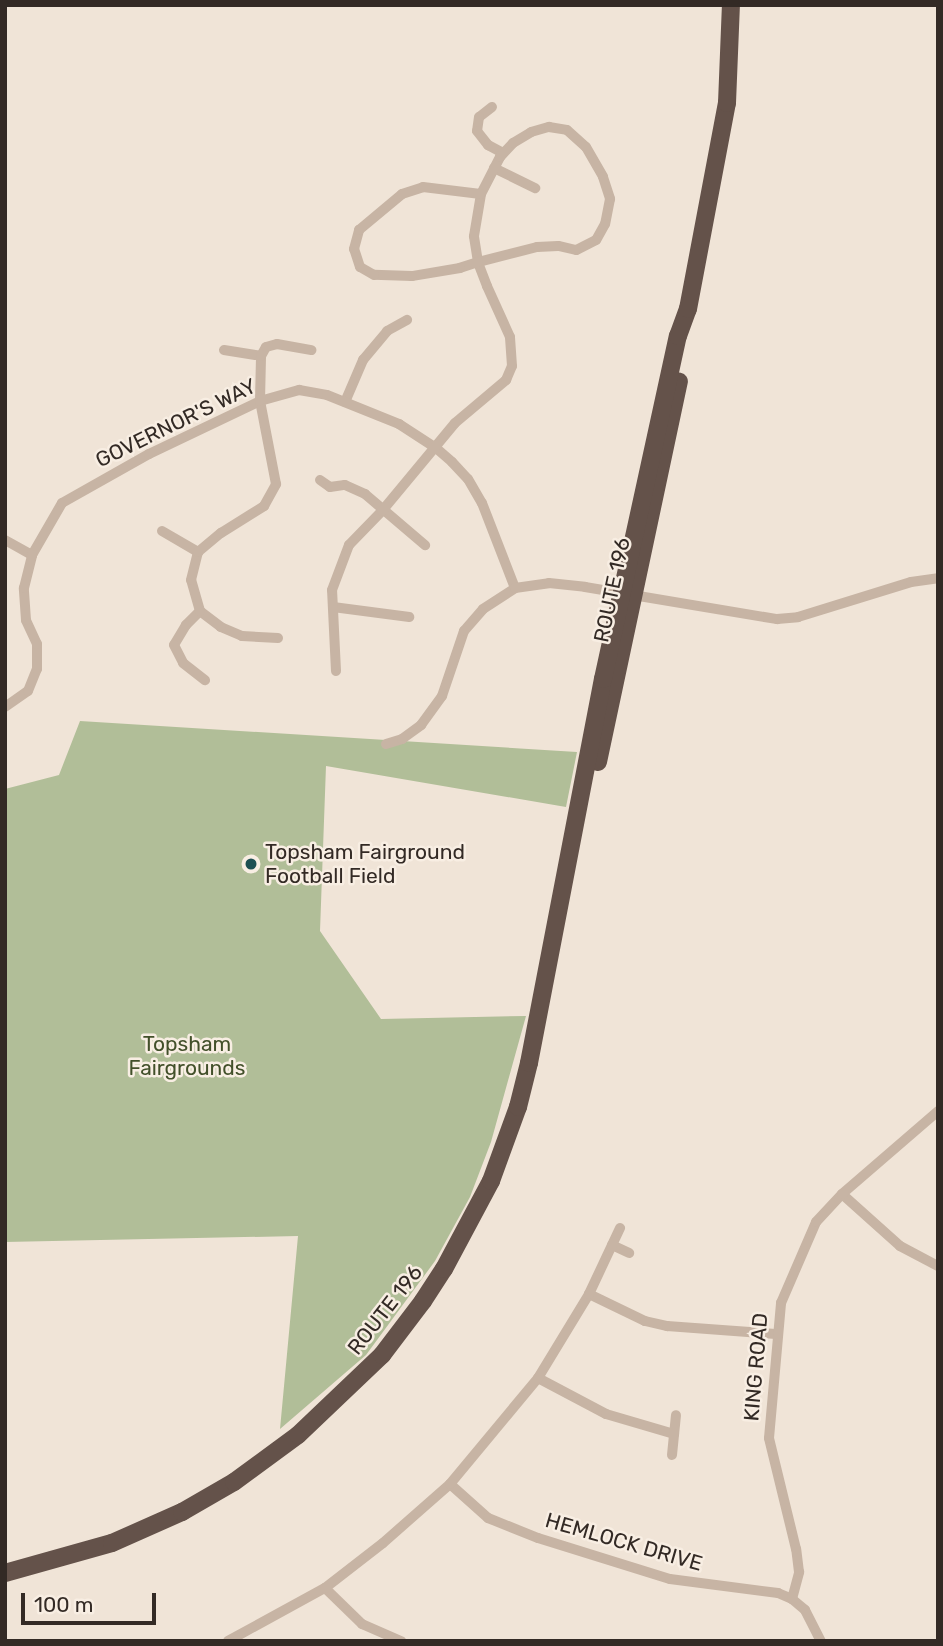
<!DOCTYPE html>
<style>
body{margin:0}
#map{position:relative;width:943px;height:1646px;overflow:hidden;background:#f0e4d7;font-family:Rubik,sans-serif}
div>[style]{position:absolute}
.green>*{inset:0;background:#b1be98}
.minor>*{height:10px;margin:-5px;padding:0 5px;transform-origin:5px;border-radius:5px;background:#c7b4a4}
.trunk>*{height:18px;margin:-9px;padding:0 9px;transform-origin:9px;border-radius:9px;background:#64524a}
.dots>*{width:19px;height:19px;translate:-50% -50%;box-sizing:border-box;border:4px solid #f8eee3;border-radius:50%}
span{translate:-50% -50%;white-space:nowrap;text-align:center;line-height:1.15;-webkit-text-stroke:5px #f8eee3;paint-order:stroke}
.street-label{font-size:21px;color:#332a25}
.poi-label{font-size:21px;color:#332a25}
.left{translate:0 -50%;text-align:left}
.park-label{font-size:21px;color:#42502a}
.frame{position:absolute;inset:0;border:7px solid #332a25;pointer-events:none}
.scale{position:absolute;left:21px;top:1593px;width:135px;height:32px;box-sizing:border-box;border:4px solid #332a25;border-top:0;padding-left:9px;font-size:21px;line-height:24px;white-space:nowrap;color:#332a25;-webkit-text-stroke:5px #f8eee3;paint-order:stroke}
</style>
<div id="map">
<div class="green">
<div style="clip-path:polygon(80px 721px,577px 752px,566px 807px,326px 766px,320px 931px,381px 1019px,526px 1016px,491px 1142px,470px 1197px,435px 1261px,366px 1355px,280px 1429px,298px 1236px,5px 1242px,5px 789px,59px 775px)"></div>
</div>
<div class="minor">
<div style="left:492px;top:107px;width:16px;rotate:142deg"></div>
<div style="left:479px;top:117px;width:14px;rotate:98deg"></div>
<div style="left:477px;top:131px;width:18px;rotate:52deg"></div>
<div style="left:488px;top:145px;width:17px;rotate:28deg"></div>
<div style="left:494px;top:168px;width:46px;rotate:26deg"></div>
<div style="left:224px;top:350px;width:37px;rotate:9deg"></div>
<div style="left:345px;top:402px;width:46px;rotate:-66.8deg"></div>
<div style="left:363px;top:360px;width:38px;rotate:-50deg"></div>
<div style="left:387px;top:331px;width:23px;rotate:-29deg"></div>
<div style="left:320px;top:480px;width:12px;rotate:35deg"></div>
<div style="left:330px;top:487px;width:15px;rotate:-8deg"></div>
<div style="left:345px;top:485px;width:22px;rotate:24deg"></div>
<div style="left:365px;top:494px;width:79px;rotate:40.4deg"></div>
<div style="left:162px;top:531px;width:42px;rotate:30.3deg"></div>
<div style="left:5px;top:540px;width:31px;rotate:29deg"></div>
<div style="left:32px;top:555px;width:60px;rotate:-60deg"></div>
<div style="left:62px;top:503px;width:100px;rotate:-29.4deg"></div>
<div style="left:149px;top:454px;width:123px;rotate:-25.5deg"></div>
<div style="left:260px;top:401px;width:41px;rotate:-15.8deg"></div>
<div style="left:299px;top:390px;width:28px;rotate:10deg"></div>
<div style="left:327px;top:395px;width:78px;rotate:21.9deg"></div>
<div style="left:399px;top:424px;width:44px;rotate:33deg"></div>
<div style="left:436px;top:448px;width:21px;rotate:41deg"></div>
<div style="left:452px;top:462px;width:23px;rotate:47deg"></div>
<div style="left:468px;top:479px;width:28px;rotate:60deg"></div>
<div style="left:482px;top:503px;width:91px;rotate:68.8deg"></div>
<div style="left:333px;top:607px;width:77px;rotate:7.5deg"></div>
<div style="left:200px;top:611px;width:20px;rotate:135deg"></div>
<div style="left:186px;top:625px;width:23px;rotate:121deg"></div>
<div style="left:174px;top:645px;width:20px;rotate:63deg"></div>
<div style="left:183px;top:663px;width:28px;rotate:38deg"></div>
<div style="left:278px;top:638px;width:36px;rotate:-177deg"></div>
<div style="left:242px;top:636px;width:23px;rotate:-157deg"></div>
<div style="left:221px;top:627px;width:26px;rotate:-143deg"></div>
<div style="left:200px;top:611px;width:32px;rotate:-106deg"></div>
<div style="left:191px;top:580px;width:29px;rotate:-76deg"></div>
<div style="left:198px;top:552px;width:30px;rotate:-40deg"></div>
<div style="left:221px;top:533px;width:51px;rotate:-32.1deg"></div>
<div style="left:264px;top:506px;width:25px;rotate:-61deg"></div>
<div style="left:276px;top:484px;width:85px;rotate:-100.9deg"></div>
<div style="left:260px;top:401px;width:45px;rotate:-88.7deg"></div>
<div style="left:261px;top:356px;width:10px;rotate:-61deg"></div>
<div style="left:266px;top:347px;width:11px;rotate:-15deg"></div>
<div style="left:277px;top:344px;width:35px;rotate:10deg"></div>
<div style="left:336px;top:671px;width:81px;rotate:-92.8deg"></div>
<div style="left:332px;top:590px;width:48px;rotate:-69.3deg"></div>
<div style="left:349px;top:545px;width:47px;rotate:-45.9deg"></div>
<div style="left:382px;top:511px;width:114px;rotate:-50.3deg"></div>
<div style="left:455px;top:423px;width:67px;rotate:-40.1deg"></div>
<div style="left:506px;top:380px;width:15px;rotate:-67deg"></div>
<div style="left:512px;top:366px;width:29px;rotate:-94deg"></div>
<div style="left:510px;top:337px;width:56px;rotate:-114.3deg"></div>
<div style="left:487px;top:286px;width:26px;rotate:-111deg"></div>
<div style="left:478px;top:262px;width:26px;rotate:-99deg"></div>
<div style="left:474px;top:236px;width:43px;rotate:-80.5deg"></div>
<div style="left:481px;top:194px;width:42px;rotate:-62.8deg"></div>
<div style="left:500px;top:157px;width:19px;rotate:-47deg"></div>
<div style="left:513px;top:143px;width:21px;rotate:-31deg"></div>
<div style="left:531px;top:132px;width:19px;rotate:-16deg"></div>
<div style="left:549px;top:127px;width:18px;rotate:9deg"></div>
<div style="left:567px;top:130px;width:25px;rotate:42deg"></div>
<div style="left:586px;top:147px;width:34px;rotate:60deg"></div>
<div style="left:603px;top:177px;width:23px;rotate:72deg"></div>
<div style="left:610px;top:199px;width:25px;rotate:101deg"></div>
<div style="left:605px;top:224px;width:18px;rotate:119deg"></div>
<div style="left:596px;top:240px;width:22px;rotate:153deg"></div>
<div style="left:576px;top:250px;width:18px;rotate:-167deg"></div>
<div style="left:558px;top:246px;width:21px;rotate:177deg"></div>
<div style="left:537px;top:247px;width:61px;rotate:165.7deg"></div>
<div style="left:478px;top:262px;width:19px;rotate:162deg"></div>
<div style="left:460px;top:268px;width:49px;rotate:170.5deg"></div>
<div style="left:412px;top:276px;width:38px;rotate:-178deg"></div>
<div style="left:374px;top:275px;width:16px;rotate:-150deg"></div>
<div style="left:360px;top:267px;width:19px;rotate:-108deg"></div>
<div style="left:354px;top:249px;width:20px;rotate:-75deg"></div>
<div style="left:359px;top:230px;width:56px;rotate:-39.9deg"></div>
<div style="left:402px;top:194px;width:22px;rotate:-18deg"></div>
<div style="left:423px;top:187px;width:58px;rotate:6.9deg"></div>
<div style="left:5px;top:707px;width:28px;rotate:-35deg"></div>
<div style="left:28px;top:691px;width:24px;rotate:-68deg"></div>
<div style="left:37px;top:669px;width:25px;rotate:-90deg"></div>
<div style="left:37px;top:644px;width:26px;rotate:-115deg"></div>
<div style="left:26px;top:620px;width:32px;rotate:-94deg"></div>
<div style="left:24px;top:588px;width:34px;rotate:-76deg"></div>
<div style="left:386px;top:744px;width:17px;rotate:-17deg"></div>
<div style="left:402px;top:739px;width:24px;rotate:-36deg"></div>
<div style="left:421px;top:725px;width:36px;rotate:-54deg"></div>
<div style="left:442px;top:696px;width:69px;rotate:-71.3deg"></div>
<div style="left:464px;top:631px;width:29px;rotate:-49deg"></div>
<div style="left:483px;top:609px;width:38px;rotate:-33deg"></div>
<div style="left:515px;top:588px;width:34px;rotate:-8deg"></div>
<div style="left:549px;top:583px;width:36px;rotate:6deg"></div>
<div style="left:585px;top:587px;width:195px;rotate:9.5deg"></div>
<div style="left:777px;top:619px;width:21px;rotate:-5deg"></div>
<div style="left:798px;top:617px;width:118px;rotate:-17.2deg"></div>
<div style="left:911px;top:582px;width:27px;rotate:-8deg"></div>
<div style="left:842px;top:1194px;width:78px;rotate:41.9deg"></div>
<div style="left:900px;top:1246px;width:43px;rotate:27.8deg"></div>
<div style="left:612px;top:1245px;width:19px;rotate:25deg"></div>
<div style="left:589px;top:1294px;width:62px;rotate:25.7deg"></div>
<div style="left:645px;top:1321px;width:23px;rotate:13deg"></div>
<div style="left:667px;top:1326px;width:109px;rotate:4.2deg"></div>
<div style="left:538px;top:1378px;width:77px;rotate:27.9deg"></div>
<div style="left:606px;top:1414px;width:71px;rotate:16.4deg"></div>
<div style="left:672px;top:1455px;width:40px;rotate:-84.3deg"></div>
<div style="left:450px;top:1484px;width:51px;rotate:41.8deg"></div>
<div style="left:488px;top:1518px;width:54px;rotate:21.8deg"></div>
<div style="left:538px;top:1538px;width:138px;rotate:17.3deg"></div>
<div style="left:670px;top:1579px;width:109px;rotate:7.4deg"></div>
<div style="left:778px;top:1593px;width:15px;rotate:23deg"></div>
<div style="left:792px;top:1599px;width:17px;rotate:40deg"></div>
<div style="left:805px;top:1610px;width:35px;rotate:63deg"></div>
<div style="left:325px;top:1588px;width:52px;rotate:44.2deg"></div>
<div style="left:362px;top:1624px;width:43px;rotate:23.6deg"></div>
<div style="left:792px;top:1599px;width:28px;rotate:-75deg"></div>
<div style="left:799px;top:1572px;width:23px;rotate:-97deg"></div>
<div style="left:796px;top:1549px;width:114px;rotate:-103.7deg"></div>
<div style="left:769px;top:1438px;width:136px;rotate:-84.9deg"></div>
<div style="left:781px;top:1303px;width:88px;rotate:-66.6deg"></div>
<div style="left:816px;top:1222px;width:38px;rotate:-47deg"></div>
<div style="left:842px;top:1194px;width:127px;rotate:-40.8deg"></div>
<div style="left:228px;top:1641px;width:111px;rotate:-28.7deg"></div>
<div style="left:325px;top:1588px;width:73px;rotate:-37.8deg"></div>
<div style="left:383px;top:1543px;width:89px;rotate:-41.4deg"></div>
<div style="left:450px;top:1484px;width:138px;rotate:-50.3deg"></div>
<div style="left:538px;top:1378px;width:98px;rotate:-58.7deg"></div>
<div style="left:589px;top:1294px;width:73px;rotate:-64.8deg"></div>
</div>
<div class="trunk">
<div style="left:598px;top:762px;width:389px;rotate:-78deg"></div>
<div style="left:5px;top:1573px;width:111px;rotate:-15.7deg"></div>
<div style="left:112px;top:1543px;width:77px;rotate:-23.9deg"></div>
<div style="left:182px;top:1512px;width:60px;rotate:-30deg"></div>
<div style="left:234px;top:1482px;width:79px;rotate:-36.3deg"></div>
<div style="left:298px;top:1435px;width:116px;rotate:-43.6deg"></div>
<div style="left:382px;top:1355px;width:68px;rotate:-52.8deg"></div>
<div style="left:423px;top:1301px;width:38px;rotate:-57deg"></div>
<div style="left:444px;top:1269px;width:100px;rotate:-61.9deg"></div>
<div style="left:491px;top:1181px;width:79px;rotate:-70deg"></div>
<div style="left:518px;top:1107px;width:45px;rotate:-76deg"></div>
<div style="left:529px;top:1063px;width:391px;rotate:-79.1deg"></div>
<div style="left:603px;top:679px;width:351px;rotate:-77.7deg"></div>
<div style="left:678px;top:336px;width:29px;rotate:-70deg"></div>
<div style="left:688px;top:309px;width:210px;rotate:-79.3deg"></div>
<div style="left:727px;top:103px;width:98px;rotate:-87.7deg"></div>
</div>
<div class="dots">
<div style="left:251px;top:864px;background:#1d4f52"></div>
</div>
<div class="street-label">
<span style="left:176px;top:423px;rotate:-26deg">GOVERNOR'S WAY</span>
<span style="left:612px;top:590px;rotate:-78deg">ROUTE 196</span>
<span style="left:385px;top:1310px;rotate:-52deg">ROUTE 196</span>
<span style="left:756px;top:1367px;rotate:-85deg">KING ROAD</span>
<span style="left:624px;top:1542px;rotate:16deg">HEMLOCK DRIVE</span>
</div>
<div class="poi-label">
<span class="left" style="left:265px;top:864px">Topsham Fairground<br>Football Field</span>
</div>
<div class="park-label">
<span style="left:187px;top:1056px">Topsham<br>Fairgrounds</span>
</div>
<div class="frame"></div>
<div class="scale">100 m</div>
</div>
